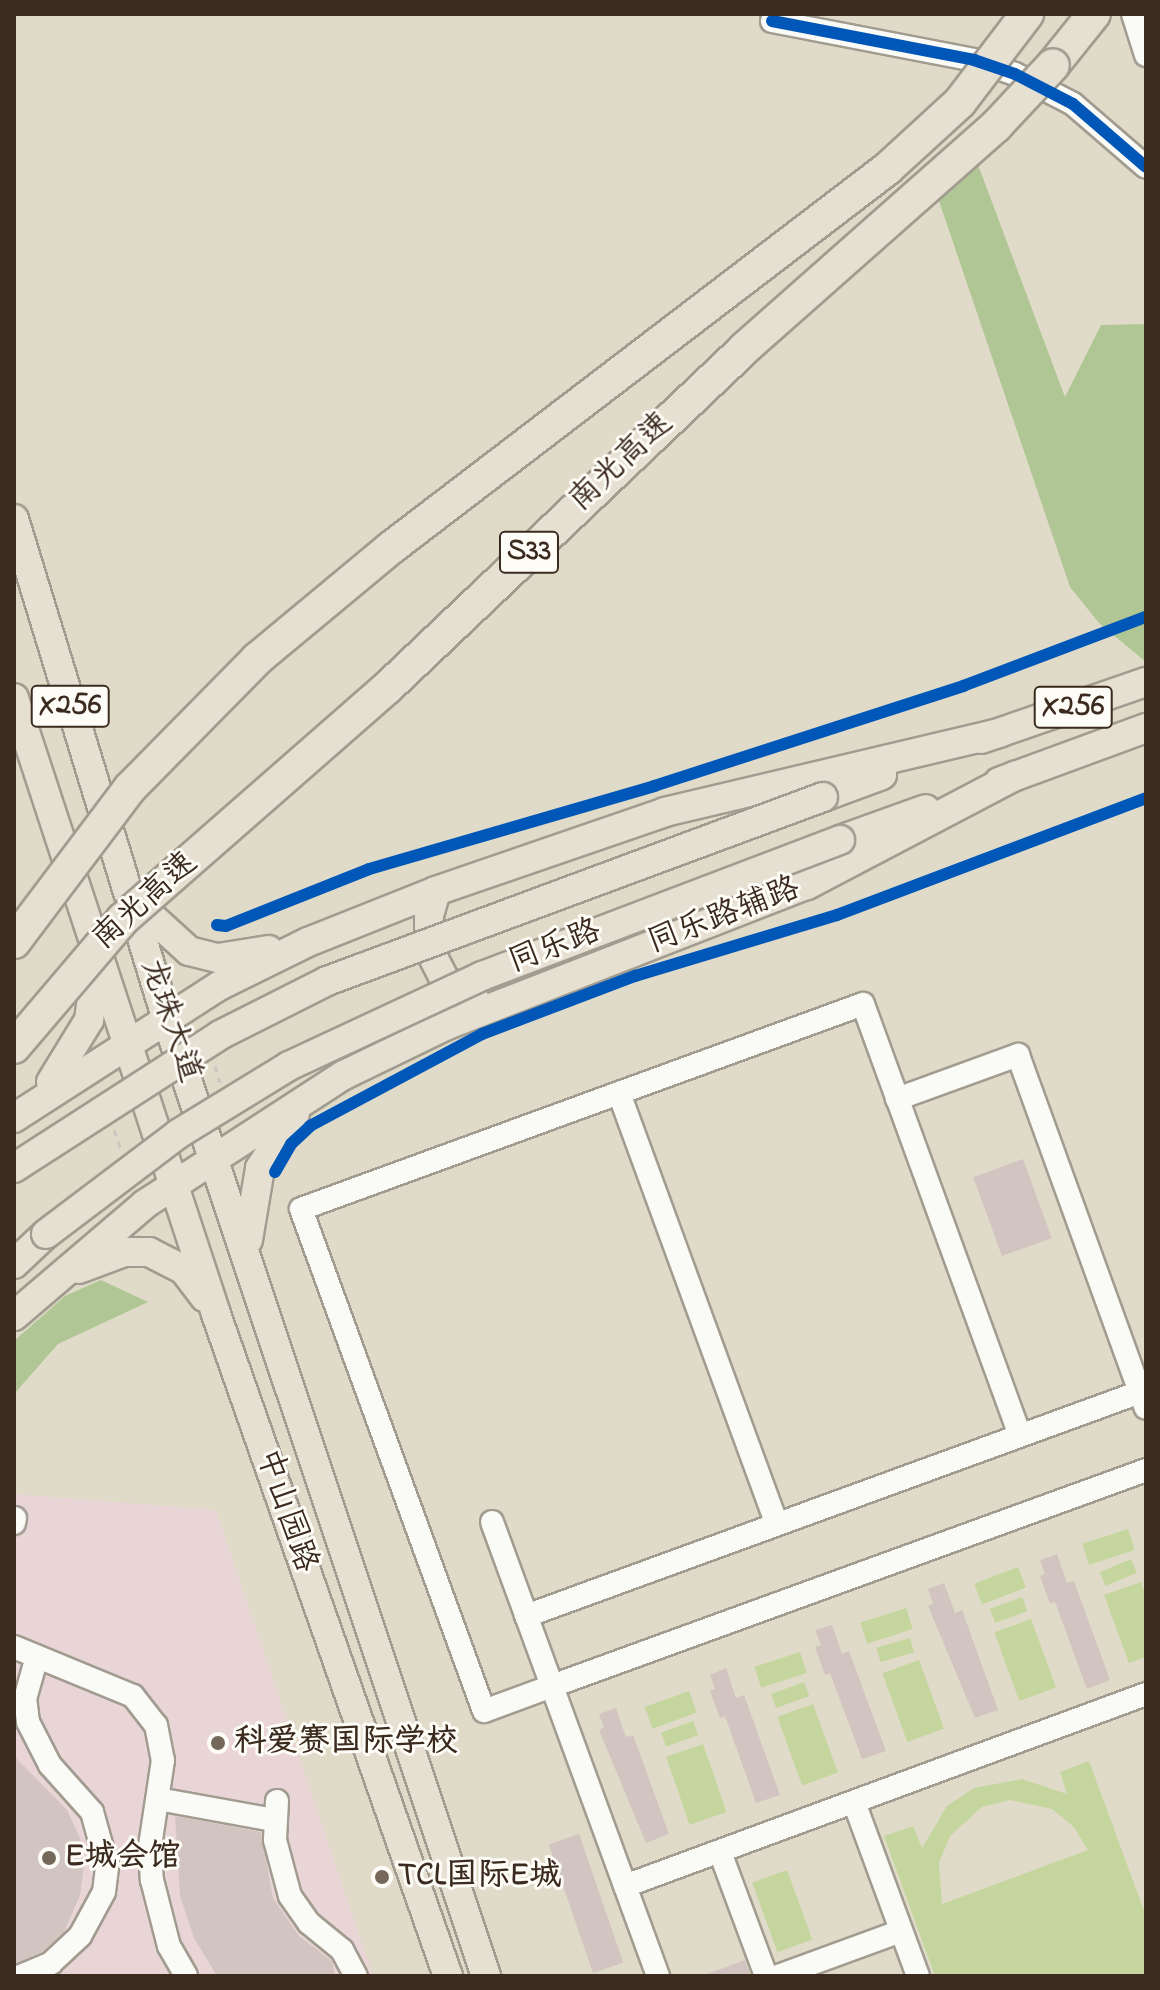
<!DOCTYPE html>
<meta charset="utf-8">
<style>
body{margin:0}
#map{position:relative;width:1160px;height:1990px;overflow:hidden;background:#e0dbc8;font-family:"Indie Flower","LXGW WenKai TC",sans-serif}
div>[style]{position:absolute}
.built>*{inset:0;background:#e9d5d6}
.green>*{inset:0;background:#c4d69e;transform-origin:0 0}
.forest>*{inset:0;background:#b1c695}
.building>*{inset:0;background:#d2c4c0;transform-origin:0 0}
.path>*{height:3px;margin-top:-1.5px;transform-origin:0;background:repeating-linear-gradient(90deg,#c8c6c1 0 6px,transparent 0 12px)}
.roads{filter:drop-shadow(2px 0 #a19c8f) drop-shadow(-2px 0 #a19c8f) drop-shadow(0 2px #a19c8f) drop-shadow(0 -2px #a19c8f)}
.minor>*{height:22px;margin:-11px;padding:0 11px;transform-origin:11px;border-radius:11px;background:#fafaf7}
.major>*{height:28px;margin:-14px;padding:0 14px;transform-origin:14px;border-radius:14px;background:#e5e0d2}
.highway>*{height:32px;margin:-16px;padding:0 16px;transform-origin:16px;border-radius:16px;background:#e5e0d2}
.bridges{filter:drop-shadow(2px 0 #a19c8f) drop-shadow(-2px 0 #a19c8f) drop-shadow(0 2px #a19c8f) drop-shadow(0 -2px #a19c8f)}
.major-bridge>*{height:28px;margin:-14px;padding:0 14px;transform-origin:14px;border-radius:14px;background:#e5e0d2}
.highway-bridge>*{height:32px;margin:-16px;padding:0 16px;transform-origin:16px;border-radius:16px;background:#e5e0d2}
.cycleway>*{height:12px;margin:-6px;padding:0 6px;transform-origin:6px;border-radius:6px;background:#0057b8}
.dots>*{width:22px;height:22px;translate:-50% -50%;box-sizing:border-box;border:4px solid #fdfcf7;border-radius:50%}
span{translate:-50% -50%;white-space:nowrap;text-align:center;line-height:1.15;-webkit-text-stroke:6px #fdfcf7;paint-order:stroke}
.shield-label span{padding:2px 6px;background:#fdfcf7;border:2px solid;border-radius:6px;-webkit-text-stroke-width:0}
.shield-label{font-size:30px;color:#3b2a1e;font-weight:700}
.street-label{font-size:32px;color:#3b2a1e}
.poi-label{font-size:32px;color:#3b2a1e;font-weight:700}
.left{translate:0 -50%;text-align:left}
.frame{position:absolute;inset:0;border:16px solid #3b2a1e;pointer-events:none}
</style>
<div id="map">
<div class="built">
<div style="clip-path:polygon(14px 1494px,216px 1510px,373px 1976px,14px 1976px)"></div>
</div>
<div class="green">
<div style="left:1128px;top:1529px;width:22px;height:48px;rotate:72deg"></div>
<div style="left:1131px;top:1559px;width:15px;height:34px;rotate:67deg"></div>
<div style="left:1018px;top:1567px;width:22px;height:47px;rotate:69deg"></div>
<div style="clip-path:polygon(1141px 1582px,1146px 1596px,1146px 1657px,1129px 1663px,1104px 1595px)"></div>
<div style="left:1022px;top:1597px;width:15px;height:34px;rotate:70deg"></div>
<div style="left:906px;top:1608px;width:22px;height:48px;rotate:72deg"></div>
<div style="left:1031px;top:1619px;width:73px;height:39px;rotate:70deg"></div>
<div style="left:910px;top:1638px;width:15px;height:35px;rotate:74deg"></div>
<div style="left:800px;top:1652px;width:22px;height:48px;rotate:72deg"></div>
<div style="left:919px;top:1660px;width:73px;height:39px;rotate:70deg"></div>
<div style="left:804px;top:1682px;width:15px;height:35px;rotate:70deg"></div>
<div style="left:689px;top:1691px;width:23px;height:47px;rotate:70deg"></div>
<div style="left:813px;top:1704px;width:73px;height:38px;rotate:70deg"></div>
<div style="left:693px;top:1721px;width:15px;height:34px;rotate:70deg"></div>
<div style="left:703px;top:1744px;width:72px;height:39px;rotate:71deg"></div>
<div style="clip-path:polygon(evenodd,1089px 1761px,1146px 1916px,1146px 1976px,935px 1976px,884px 1836px,913px 1826px,922px 1848px,947px 1806px,974px 1788px,1022px 1779px,1067px 1794px,1060px 1772px,1089px 1761px,1010px 1800px,1052px 1809px,1074px 1827px,1088px 1850px,942px 1904px,939px 1863px,950px 1836px,982px 1807px,1010px 1800px)"></div>
<div style="left:787px;top:1870px;width:74px;height:37px;rotate:70deg"></div>
</div>
<div class="forest">
<div style="clip-path:polygon(977px 162px,1065px 397px,1101px 325px,1146px 324px,1146px 662px,1099px 623px,1070px 587px,938px 198px)"></div>
<div style="clip-path:polygon(101px 1280px,148px 1302px,58px 1344px,14px 1394px,14px 1341px,65px 1296px)"></div>
</div>
<div class="building">
<div style="left:1023px;top:1159px;width:84px;height:53px;rotate:70deg"></div>
<div style="clip-path:polygon(1057px 1554px,1067px 1583px,1074px 1581px,1110px 1680px,1087px 1689px,1055px 1602px,1050px 1604px,1040px 1576px,1045px 1574px,1040px 1560px)"></div>
<div style="clip-path:polygon(944px 1583px,955px 1613px,962px 1610px,998px 1710px,975px 1718px,928px 1606px,933px 1604px,928px 1589px)"></div>
<div style="clip-path:polygon(832px 1625px,842px 1654px,849px 1651px,886px 1751px,862px 1759px,830px 1673px,825px 1675px,815px 1647px,821px 1645px,815px 1630px)"></div>
<div style="clip-path:polygon(726px 1668px,736px 1698px,744px 1695px,780px 1795px,756px 1803px,725px 1716px,720px 1718px,710px 1691px,715px 1689px,710px 1675px)"></div>
<div style="clip-path:polygon(616px 1708px,626px 1737px,633px 1735px,669px 1834px,646px 1843px,599px 1730px,604px 1728px,599px 1714px)"></div>
<div style="clip-path:polygon(14px 1756px,67px 1810px,80px 1838px,84px 1866px,80px 1895px,64px 1932px,43px 1951px,14px 1964px)"></div>
<div style="clip-path:polygon(175px 1816px,261px 1832px,273px 1898px,299px 1936px,332px 1961px,335px 1976px,217px 1976px,194px 1938px,180px 1896px)"></div>
<div style="left:579px;top:1834px;width:136px;height:32px;rotate:71deg"></div>
<div style="clip-path:polygon(745px 1960px,751px 1976px,707px 1976px,707px 1974px)"></div>
</div>
<div class="path">
<div style="left:215px;top:1066px;width:17px;rotate:73deg"></div>
<div style="left:114px;top:1130px;width:20px;rotate:70deg"></div>
</div>
<div class="roads">
<div class="minor">
<div style="left:1133px;top:14px;width:43px;rotate:72.4deg"></div>
<div style="left:772px;top:21px;width:206px;rotate:10.9deg"></div>
<div style="left:974px;top:60px;width:43px;rotate:18.9deg"></div>
<div style="left:1015px;top:74px;width:65px;rotate:27.3deg"></div>
<div style="left:1073px;top:104px;width:96px;rotate:40.8deg"></div>
<div style="left:619px;top:1093px;width:459px;rotate:69.9deg"></div>
<div style="left:897px;top:1099px;width:129px;rotate:-20deg"></div>
<div style="left:1018px;top:1055px;width:375px;rotate:70.1deg"></div>
<div style="left:492px;top:1522px;width:175px;rotate:69.9deg"></div>
<div style="left:552px;top:1686px;width:72px;rotate:159.8deg"></div>
<div style="left:484px;top:1711px;width:534px;rotate:-110.03deg"></div>
<div style="left:301px;top:1209px;width:598px;rotate:-20.04deg"></div>
<div style="left:863px;top:1004px;width:459px;rotate:70deg"></div>
<div style="left:14px;top:1523px;width:5px;rotate:-79deg"></div>
<div style="left:526px;top:1616px;width:654px;rotate:-20.04deg"></div>
<div style="left:14px;top:1647px;width:129px;rotate:22.4deg"></div>
<div style="left:133px;top:1696px;width:37px;rotate:52deg"></div>
<div style="left:156px;top:1725px;width:36px;rotate:79deg"></div>
<div style="left:163px;top:1760px;width:87px;rotate:98.6deg"></div>
<div style="left:150px;top:1846px;width:34px;rotate:87deg"></div>
<div style="left:152px;top:1880px;width:68px;rotate:75.6deg"></div>
<div style="left:169px;top:1946px;width:34px;rotate:60deg"></div>
<div style="left:158px;top:1799px;width:117px;rotate:10.3deg"></div>
<div style="left:277px;top:1801px;width:39px;rotate:93deg"></div>
<div style="left:275px;top:1840px;width:58px;rotate:75deg"></div>
<div style="left:290px;top:1896px;width:33px;rotate:55deg"></div>
<div style="left:309px;top:1923px;width:43px;rotate:39.3deg"></div>
<div style="left:342px;top:1950px;width:30px;rotate:62deg"></div>
<div style="left:854px;top:1802px;width:185px;rotate:69.8deg"></div>
<div style="left:720px;top:1852px;width:132px;rotate:69.6deg"></div>
<div style="left:625px;top:1886px;width:555px;rotate:-20.23deg"></div>
<div style="left:21px;top:1976px;width:33px;rotate:-23deg"></div>
<div style="left:51px;top:1963px;width:40px;rotate:-43deg"></div>
<div style="left:80px;top:1936px;width:50px;rotate:-61.4deg"></div>
<div style="left:104px;top:1892px;width:26px;rotate:-83deg"></div>
<div style="left:107px;top:1866px;width:56px;rotate:-105.5deg"></div>
<div style="left:92px;top:1812px;width:63px;rotate:-131.8deg"></div>
<div style="left:50px;top:1765px;width:48px;rotate:-117.1deg"></div>
<div style="left:28px;top:1722px;width:23px;rotate:-97deg"></div>
<div style="left:25px;top:1699px;width:41px;rotate:-74.2deg"></div>
<div style="left:658px;top:1976px;width:309px;rotate:-110.1deg"></div>
<div style="left:552px;top:1686px;width:632px;rotate:-19.98deg"></div>
<div style="left:778px;top:1976px;width:131px;rotate:-20.1deg"></div>
</div>
<div class="major">
<div style="left:14px;top:519px;width:524px;rotate:73.02deg"></div>
<div style="left:167px;top:1020px;width:1008px;rotate:71.55deg"></div>
<div style="left:14px;top:698px;width:648px;rotate:71.84deg"></div>
<div style="left:216px;top:1314px;width:701px;rotate:70.69deg"></div>
<div style="left:981px;top:739px;width:175px;rotate:-19.1deg"></div>
<div style="left:999px;top:782px;width:157px;rotate:-20.2deg"></div>
<div style="left:823px;top:797px;width:63px;rotate:-20.4deg"></div>
<div style="left:840px;top:840px;width:91px;rotate:-19.8deg"></div>
<div style="left:436px;top:891px;width:25px;rotate:106deg"></div>
<div style="left:429px;top:915px;width:34px;rotate:90deg"></div>
<div style="left:429px;top:949px;width:34px;rotate:63deg"></div>
<div style="left:444px;top:979px;width:37px;rotate:34deg"></div>
<div style="left:132px;top:899px;width:77px;rotate:42.4deg"></div>
<div style="left:189px;top:951px;width:30px;rotate:14deg"></div>
<div style="left:218px;top:958px;width:51px;rotate:-9.1deg"></div>
<div style="left:51px;top:1082px;width:73px;rotate:-58.5deg"></div>
<div style="left:89px;top:1020px;width:52px;rotate:-82.3deg"></div>
<div style="left:14px;top:1118px;width:244px;rotate:-32.8deg"></div>
<div style="left:219px;top:986px;width:99px;rotate:-26.3deg"></div>
<div style="left:308px;top:942px;width:138px;rotate:-21.7deg"></div>
<div style="left:436px;top:891px;width:242px;rotate:-19deg"></div>
<div style="left:665px;top:812px;width:343px;rotate:-13.3deg"></div>
<div style="left:248px;top:1240px;width:73px;rotate:-80.5deg"></div>
<div style="left:260px;top:1168px;width:64px;rotate:-57.1deg"></div>
<div style="left:14px;top:1264px;width:44px;rotate:-43.2deg"></div>
<div style="left:79px;top:1269px;width:48px;rotate:-20.7deg"></div>
<div style="left:124px;top:1252px;width:25px"></div>
<div style="left:149px;top:1252px;width:39px;rotate:27deg"></div>
<div style="left:184px;top:1270px;width:34px;rotate:53deg"></div>
<div style="left:14px;top:1316px;width:172px;rotate:-40.5deg"></div>
<div style="left:145px;top:1204px;width:237px;rotate:-33deg"></div>
<div style="left:344px;top:1075px;width:114px;rotate:-25.9deg"></div>
<div style="left:447px;top:1025px;width:386px;rotate:-21.3deg"></div>
<div style="left:807px;top:885px;width:235px;rotate:-27.7deg"></div>
</div>
<div class="highway">
<div style="left:1053px;top:65px;width:65px;rotate:-51.2deg"></div>
</div>
</div>
<div class="bridges">
<div class="major-bridge">
<div style="left:14px;top:1168px;width:245px;rotate:-32.8deg"></div>
<div style="left:220px;top:1035px;width:120px;rotate:-26.8deg"></div>
<div style="left:327px;top:981px;width:529px;rotate:-20.35deg"></div>
<div style="left:46px;top:1234px;width:166px;rotate:-37.1deg"></div>
<div style="left:178px;top:1134px;width:130px;rotate:-31.5deg"></div>
<div style="left:289px;top:1066px;width:213px;rotate:-25deg"></div>
<div style="left:482px;top:976px;width:383px;rotate:-20.8deg"></div>
</div>
<div class="highway-bridge">
<div style="left:14px;top:942px;width:193px;rotate:-53deg"></div>
<div style="left:130px;top:788px;width:181px;rotate:-45.4deg"></div>
<div style="left:257px;top:659px;width:175px;rotate:-39.7deg"></div>
<div style="left:392px;top:547px;width:623px;rotate:-37.37deg"></div>
<div style="left:887px;top:169px;width:99px;rotate:-42.5deg"></div>
<div style="left:960px;top:102px;width:111px;rotate:-52.7deg"></div>
<div style="left:14px;top:1047px;width:168px;rotate:-49.6deg"></div>
<div style="left:123px;top:919px;width:351px;rotate:-41.2deg"></div>
<div style="left:387px;top:688px;width:494px;rotate:-43.5deg"></div>
<div style="left:745px;top:348px;width:335px;rotate:-41.5deg"></div>
<div style="left:996px;top:126px;width:83px;rotate:-46.9deg"></div>
</div>
</div>
<div class="cycleway">
<div style="left:772px;top:21px;width:206px;rotate:10.9deg"></div>
<div style="left:974px;top:60px;width:43px;rotate:18.9deg"></div>
<div style="left:1015px;top:74px;width:65px;rotate:27.3deg"></div>
<div style="left:1073px;top:104px;width:96px;rotate:40.8deg"></div>
<div style="left:217px;top:925px;width:9px;rotate:6deg"></div>
<div style="left:226px;top:926px;width:154px;rotate:-21.7deg"></div>
<div style="left:369px;top:869px;width:297px;rotate:-16.2deg"></div>
<div style="left:654px;top:786px;width:325px;rotate:-17.9deg"></div>
<div style="left:963px;top:686px;width:196px;rotate:-20.7deg"></div>
<div style="left:275px;top:1172px;width:32px;rotate:-60deg"></div>
<div style="left:291px;top:1144px;width:26px;rotate:-43deg"></div>
<div style="left:310px;top:1126px;width:195px;rotate:-28.1deg"></div>
<div style="left:482px;top:1034px;width:164px;rotate:-20.8deg"></div>
<div style="left:635px;top:976px;width:211px;rotate:-16.8deg"></div>
<div style="left:837px;top:915px;width:330px;rotate:-20.7deg"></div>
</div>
<div class="dots">
<div style="left:218px;top:1743px;background:#75685a"></div>
<div style="left:49px;top:1858px;background:#75685a"></div>
<div style="left:382px;top:1877px;background:#75685a"></div>
</div>
<div class="shield-label">
<span style="left:529px;top:552px">S33</span>
<span style="left:70px;top:706px">X256</span>
<span style="left:1073px;top:707px">X256</span>
</div>
<div class="street-label">
<span style="left:622px;top:463px;rotate:-43deg">南光高速</span>
<span style="left:146px;top:902px;rotate:-42deg">南光高速</span>
<span style="left:724px;top:917px;rotate:-21deg">同乐路辅路</span>
<span style="left:555px;top:948px;rotate:-21deg">同乐路</span>
<span style="left:169px;top:1021px;rotate:71deg">龙珠大道</span>
<span style="left:285px;top:1511px;rotate:71deg">中山园路</span>
</div>
<div class="poi-label">
<span class="left" style="left:234px;top:1743px">科爱赛国际学校</span>
<span class="left" style="left:65px;top:1858px">E城会馆</span>
<span class="left" style="left:398px;top:1877px">TCL国际E城</span>
</div>
<div class="frame"></div>
</div>
